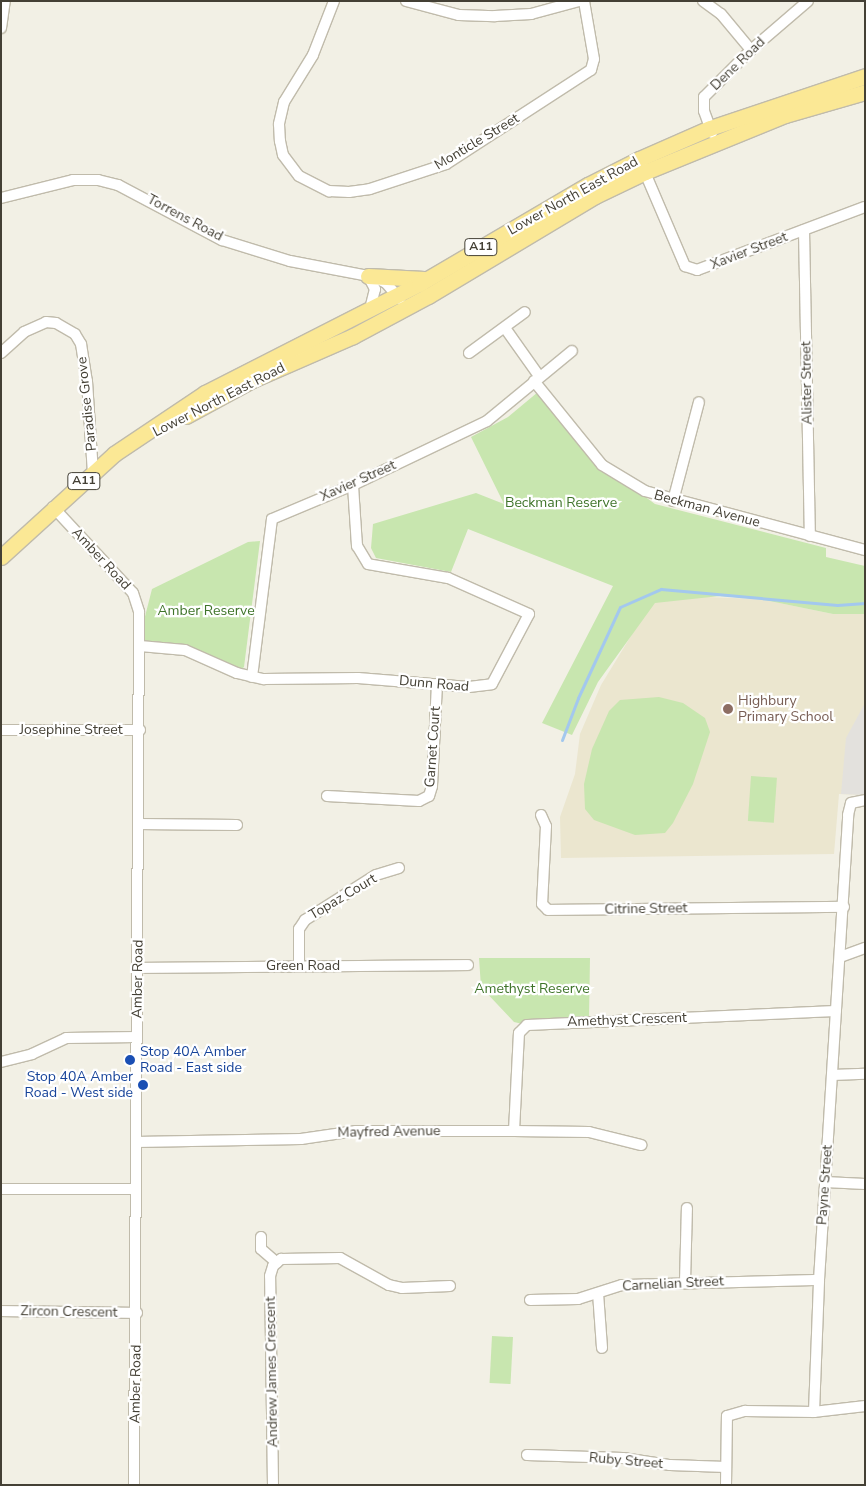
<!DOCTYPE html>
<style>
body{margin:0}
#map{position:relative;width:866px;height:1486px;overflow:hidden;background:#f2f0e5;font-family:"Nunito Sans",sans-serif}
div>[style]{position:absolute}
.education>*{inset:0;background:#ebe6cf}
.green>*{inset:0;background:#c8e6af;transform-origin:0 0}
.parking>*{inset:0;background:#e3e1dd}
.stream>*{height:3px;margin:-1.5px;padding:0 1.5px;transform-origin:1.5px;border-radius:1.5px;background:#a3c8ee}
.roads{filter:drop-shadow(1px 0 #c0bbab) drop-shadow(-1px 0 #c0bbab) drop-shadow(0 1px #c0bbab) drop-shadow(0 -1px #c0bbab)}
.minor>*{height:10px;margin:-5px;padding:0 5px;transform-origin:5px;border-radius:5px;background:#fff}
.primary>*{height:15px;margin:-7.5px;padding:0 7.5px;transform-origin:7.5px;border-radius:7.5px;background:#fbe895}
.dots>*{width:14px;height:14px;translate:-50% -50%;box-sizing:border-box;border:2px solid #fff;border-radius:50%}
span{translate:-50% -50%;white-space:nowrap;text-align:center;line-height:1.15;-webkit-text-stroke:4.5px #fff;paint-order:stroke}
.shield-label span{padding:1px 4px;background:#fff;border:1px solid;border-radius:4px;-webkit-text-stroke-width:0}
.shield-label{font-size:12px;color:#444035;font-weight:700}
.street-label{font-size:14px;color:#444035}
.park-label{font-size:14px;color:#3f742a}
.education-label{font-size:14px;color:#785e54}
.left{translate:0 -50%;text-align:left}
.transit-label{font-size:14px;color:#164399}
.right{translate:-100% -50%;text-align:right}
.frame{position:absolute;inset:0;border:2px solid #444035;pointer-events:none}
</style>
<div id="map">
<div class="education">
<div style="clip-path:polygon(656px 595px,759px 599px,833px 614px,865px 614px,865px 795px,839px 794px,834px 854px,561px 858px,560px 817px,575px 774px,580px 734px,601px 685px)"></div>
</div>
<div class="green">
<div style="clip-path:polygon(538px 392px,602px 465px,655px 504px,826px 548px,826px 557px,865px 566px,865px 614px,833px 614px,759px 599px,720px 596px,655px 603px,598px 682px,572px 735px,542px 723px,613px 586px,468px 529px,451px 572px,376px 558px,371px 548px,373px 524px,476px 493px,504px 504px,471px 437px,508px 417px)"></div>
<div style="clip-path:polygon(260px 541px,244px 667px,237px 673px,218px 663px,151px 646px,140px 636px,152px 589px,248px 542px)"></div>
<div style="clip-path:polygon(659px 697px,683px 703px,705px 718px,710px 732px,693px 784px,673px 823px,665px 833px,635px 835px,594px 820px,585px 809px,584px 784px,592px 749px,609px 711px,620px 700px)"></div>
<div style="left:751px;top:776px;width:26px;height:45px;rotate:4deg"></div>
<div style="clip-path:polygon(479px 958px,590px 958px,589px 1019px,532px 1020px,527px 1025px,514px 1022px,481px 987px)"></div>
<div style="left:492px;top:1336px;width:21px;height:47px;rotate:3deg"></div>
</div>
<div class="parking">
<div style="clip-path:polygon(865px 703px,865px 795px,841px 794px,846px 738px)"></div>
</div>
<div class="stream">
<div style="left:562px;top:740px;width:45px;rotate:-69.1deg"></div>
<div style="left:578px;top:698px;width:100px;rotate:-65.2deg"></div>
<div style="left:620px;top:607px;width:45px;rotate:-23.7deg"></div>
<div style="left:661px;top:589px;width:177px;rotate:5.2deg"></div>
<div style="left:837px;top:605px;width:28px;rotate:-4deg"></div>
</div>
<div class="roads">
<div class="minor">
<div style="left:334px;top:1px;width:58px;rotate:111.3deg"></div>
<div style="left:313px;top:55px;width:55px;rotate:121.7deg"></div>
<div style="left:284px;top:102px;width:23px;rotate:103deg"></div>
<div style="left:279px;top:124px;width:17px;rotate:87deg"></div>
<div style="left:280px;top:141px;width:14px;rotate:78deg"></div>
<div style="left:283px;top:155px;width:26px;rotate:53deg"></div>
<div style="left:299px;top:176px;width:34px;rotate:27deg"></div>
<div style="left:329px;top:191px;width:20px;rotate:3deg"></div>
<div style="left:349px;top:192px;width:21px;rotate:-8deg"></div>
<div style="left:370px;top:189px;width:80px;rotate:-18.2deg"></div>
<div style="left:446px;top:164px;width:173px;rotate:-33deg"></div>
<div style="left:591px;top:70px;width:11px;rotate:-75deg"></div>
<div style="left:594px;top:59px;width:59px;rotate:-99.8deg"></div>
<div style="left:406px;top:1px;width:55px;rotate:14.8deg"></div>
<div style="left:459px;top:15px;width:36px;rotate:2deg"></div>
<div style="left:495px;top:16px;width:36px;rotate:-3deg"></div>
<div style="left:531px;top:14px;width:50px;rotate:-15.2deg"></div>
<div style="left:703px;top:1px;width:22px;rotate:36deg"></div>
<div style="left:721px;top:14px;width:47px;rotate:50.2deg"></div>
<div style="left:1px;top:28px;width:27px;rotate:-82deg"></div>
<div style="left:712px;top:133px;width:23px;rotate:-110deg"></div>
<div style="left:704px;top:111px;width:14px;rotate:-90deg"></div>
<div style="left:704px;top:97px;width:66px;rotate:-45deg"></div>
<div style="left:751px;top:50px;width:75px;rotate:-40.7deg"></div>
<div style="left:643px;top:168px;width:107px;rotate:66.8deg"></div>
<div style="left:685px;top:266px;width:13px;rotate:18deg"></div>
<div style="left:697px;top:270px;width:179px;rotate:-20.6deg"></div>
<div style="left:1px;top:198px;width:74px;rotate:-14deg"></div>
<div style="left:73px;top:180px;width:25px"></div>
<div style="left:98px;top:180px;width:21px;rotate:14deg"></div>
<div style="left:118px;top:185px;width:118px;rotate:27.9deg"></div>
<div style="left:222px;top:240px;width:71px;rotate:17.2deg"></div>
<div style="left:290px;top:261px;width:86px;rotate:10.8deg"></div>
<div style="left:374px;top:277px;width:13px;rotate:27deg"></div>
<div style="left:386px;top:283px;width:21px;rotate:49deg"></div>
<div style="left:804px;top:230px;width:306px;rotate:88.9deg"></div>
<div style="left:368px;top:276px;width:15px;rotate:62deg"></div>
<div style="left:375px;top:289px;width:21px;rotate:104deg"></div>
<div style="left:505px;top:328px;width:59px;rotate:54.7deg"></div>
<div style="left:1px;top:353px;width:31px;rotate:-42deg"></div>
<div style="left:24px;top:332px;width:24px;rotate:-24deg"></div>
<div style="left:46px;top:322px;width:10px;rotate:6deg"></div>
<div style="left:56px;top:323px;width:22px;rotate:30deg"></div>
<div style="left:75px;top:334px;width:12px;rotate:59deg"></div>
<div style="left:81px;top:344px;width:37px;rotate:81deg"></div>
<div style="left:87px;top:381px;width:92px;rotate:86.3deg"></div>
<div style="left:469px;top:353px;width:69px;rotate:-36.2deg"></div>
<div style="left:534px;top:381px;width:108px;rotate:51deg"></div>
<div style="left:602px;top:465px;width:50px;rotate:31.2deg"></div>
<div style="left:645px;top:491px;width:228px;rotate:15deg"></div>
<div style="left:673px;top:501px;width:102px;rotate:-75.3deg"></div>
<div style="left:53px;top:507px;width:117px;rotate:47.1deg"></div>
<div style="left:133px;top:593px;width:20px;rotate:72deg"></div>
<div style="left:139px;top:612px;width:873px;rotate:90.33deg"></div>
<div style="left:140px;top:646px;width:45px;rotate:5.1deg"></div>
<div style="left:185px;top:650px;width:57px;rotate:23.9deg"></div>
<div style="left:237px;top:673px;width:28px;rotate:13deg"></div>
<div style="left:264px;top:679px;width:94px;rotate:-0.6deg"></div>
<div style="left:358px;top:678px;width:111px;rotate:4.6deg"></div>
<div style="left:469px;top:687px;width:23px;rotate:-7deg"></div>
<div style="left:492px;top:684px;width:79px;rotate:-62.1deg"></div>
<div style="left:529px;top:614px;width:89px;rotate:-156deg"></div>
<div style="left:448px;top:578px;width:81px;rotate:-170.1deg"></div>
<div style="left:368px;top:564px;width:21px;rotate:-121deg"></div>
<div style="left:357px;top:546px;width:61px;rotate:-93.8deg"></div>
<div style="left:252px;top:677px;width:159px;rotate:-82.8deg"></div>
<div style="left:272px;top:519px;width:88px;rotate:-22.8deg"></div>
<div style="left:353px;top:485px;width:148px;rotate:-25.5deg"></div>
<div style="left:487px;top:421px;width:110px;rotate:-39.5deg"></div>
<div style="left:1px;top:730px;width:139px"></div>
<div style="left:327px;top:796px;width:92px;rotate:3.1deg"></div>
<div style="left:419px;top:801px;width:11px;rotate:-27deg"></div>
<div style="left:429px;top:796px;width:10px;rotate:-73deg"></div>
<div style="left:432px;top:786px;width:102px;rotate:-87.2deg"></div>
<div style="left:541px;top:815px;width:12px;rotate:66deg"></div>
<div style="left:546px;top:826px;width:78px;rotate:92.9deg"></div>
<div style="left:542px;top:904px;width:8px;rotate:45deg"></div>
<div style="left:548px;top:910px;width:296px;rotate:-0.6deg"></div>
<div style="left:139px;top:824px;width:98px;rotate:0.6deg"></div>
<div style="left:840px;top:957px;width:27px;rotate:-20deg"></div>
<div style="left:299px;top:966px;width:37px;rotate:-90deg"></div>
<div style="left:299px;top:929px;width:11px;rotate:-56deg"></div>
<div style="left:305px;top:920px;width:84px;rotate:-32.4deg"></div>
<div style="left:376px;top:875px;width:24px;rotate:-17deg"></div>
<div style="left:138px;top:968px;width:330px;rotate:-0.5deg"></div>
<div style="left:1px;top:1062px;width:32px;rotate:-14deg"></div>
<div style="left:32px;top:1054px;width:38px;rotate:-25deg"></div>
<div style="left:66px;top:1038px;width:71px;rotate:-0.8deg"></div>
<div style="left:832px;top:1075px;width:33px;rotate:-2deg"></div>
<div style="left:514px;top:1131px;width:98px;rotate:-87.1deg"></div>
<div style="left:519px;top:1033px;width:11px;rotate:-45deg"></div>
<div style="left:527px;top:1025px;width:309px;rotate:-2.6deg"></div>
<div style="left:136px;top:1142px;width:165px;rotate:-1deg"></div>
<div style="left:301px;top:1139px;width:56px;rotate:-8.3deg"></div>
<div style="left:356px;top:1131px;width:158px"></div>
<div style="left:514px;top:1131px;width:75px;rotate:0.8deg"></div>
<div style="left:589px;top:1132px;width:54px;rotate:14deg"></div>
<div style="left:825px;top:1182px;width:40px;rotate:2.9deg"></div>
<div style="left:1px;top:1189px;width:135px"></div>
<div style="left:261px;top:1237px;width:12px;rotate:90deg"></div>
<div style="left:261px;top:1249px;width:21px;rotate:41deg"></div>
<div style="left:685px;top:1282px;width:74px;rotate:-88.5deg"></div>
<div style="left:598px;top:1293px;width:55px;rotate:85.8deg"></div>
<div style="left:530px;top:1300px;width:48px;rotate:-1.2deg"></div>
<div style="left:578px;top:1299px;width:46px;rotate:-17.7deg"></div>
<div style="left:622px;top:1285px;width:197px;rotate:-1.5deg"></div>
<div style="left:1px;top:1311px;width:136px;rotate:0.8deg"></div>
<div style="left:814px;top:1412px;width:51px;rotate:-6.7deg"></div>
<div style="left:527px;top:1455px;width:96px;rotate:1.8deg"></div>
<div style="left:623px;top:1458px;width:48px;rotate:8.5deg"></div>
<div style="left:670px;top:1465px;width:56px;rotate:2deg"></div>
<div style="left:273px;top:1485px;width:209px;rotate:-90.8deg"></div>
<div style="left:270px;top:1276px;width:10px;rotate:-73deg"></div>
<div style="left:273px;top:1266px;width:11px;rotate:-41deg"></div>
<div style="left:281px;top:1259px;width:59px;rotate:-1deg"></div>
<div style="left:340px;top:1258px;width:56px;rotate:28.9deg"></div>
<div style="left:389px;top:1285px;width:13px;rotate:13deg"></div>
<div style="left:402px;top:1288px;width:48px;rotate:-2.4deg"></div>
<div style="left:726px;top:1485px;width:69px;rotate:-89.2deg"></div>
<div style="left:727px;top:1416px;width:19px;rotate:-16deg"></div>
<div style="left:745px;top:1411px;width:69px;rotate:0.8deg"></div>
<div style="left:814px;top:1412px;width:132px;rotate:-87.8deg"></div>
<div style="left:819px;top:1280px;width:466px;rotate:-86.4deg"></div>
<div style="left:848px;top:815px;width:12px;rotate:-76deg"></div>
<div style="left:851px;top:803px;width:14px;rotate:-12deg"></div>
</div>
<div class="primary">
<div style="left:368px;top:276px;width:56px;rotate:3.1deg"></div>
<div style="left:186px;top:416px;width:75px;rotate:-28.6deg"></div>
<div style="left:252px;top:380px;width:110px;rotate:-23.5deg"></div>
<div style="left:353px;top:336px;width:85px;rotate:-28.1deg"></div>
<div style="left:428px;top:296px;width:195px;rotate:-30.9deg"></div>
<div style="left:595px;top:196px;width:55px;rotate:-25.6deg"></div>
<div style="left:645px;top:172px;width:151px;rotate:-22.2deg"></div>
<div style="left:785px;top:115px;width:83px;rotate:-16deg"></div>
<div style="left:1px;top:557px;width:153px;rotate:-42.3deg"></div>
<div style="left:114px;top:454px;width:110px;rotate:-33.8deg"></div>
<div style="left:205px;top:393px;width:240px;rotate:-27deg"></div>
<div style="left:419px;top:284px;width:196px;rotate:-30.4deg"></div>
<div style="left:588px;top:185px;width:57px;rotate:-27deg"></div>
<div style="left:639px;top:159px;width:77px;rotate:-23.6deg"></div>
<div style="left:710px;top:128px;width:163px;rotate:-18.5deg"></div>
</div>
</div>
<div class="dots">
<div style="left:728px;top:709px;background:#8d6e63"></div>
<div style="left:130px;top:1060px;background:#1a4fb4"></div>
<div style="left:143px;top:1085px;background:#1a4fb4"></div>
</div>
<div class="shield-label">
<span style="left:481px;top:247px">A11</span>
<span style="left:84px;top:481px">A11</span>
</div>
<div class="street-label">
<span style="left:738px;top:64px;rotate:-44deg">Dene Road</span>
<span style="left:477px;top:142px;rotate:-31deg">Monticle Street</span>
<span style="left:573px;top:196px;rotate:-29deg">Lower North East Road</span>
<span style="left:185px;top:218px;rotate:28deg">Torrens Road</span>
<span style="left:749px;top:251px;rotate:-21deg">Xavier Street</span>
<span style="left:807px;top:383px;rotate:-91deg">Alister Street</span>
<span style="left:219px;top:400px;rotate:-27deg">Lower North East Road</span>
<span style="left:87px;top:404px;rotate:-96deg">Paradise Grove</span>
<span style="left:358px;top:481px;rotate:-24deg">Xavier Street</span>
<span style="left:707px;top:509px;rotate:15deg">Beckman Avenue</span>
<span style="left:101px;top:559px;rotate:47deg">Amber Road</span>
<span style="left:434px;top:684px;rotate:5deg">Dunn Road</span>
<span style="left:71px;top:730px">Josephine Street</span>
<span style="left:433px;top:747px;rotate:-86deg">Garnet Court</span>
<span style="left:343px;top:897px;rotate:-31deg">Topaz Court</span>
<span style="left:646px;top:909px;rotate:-1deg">Citrine Street</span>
<span style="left:303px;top:966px">Green Road</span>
<span style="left:138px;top:979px;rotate:-89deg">Amber Road</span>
<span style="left:627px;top:1020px;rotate:-2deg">Amethyst Crescent</span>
<span style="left:389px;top:1132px;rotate:-1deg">Mayfred Avenue</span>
<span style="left:825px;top:1185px;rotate:-86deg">Payne Street</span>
<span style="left:673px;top:1284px;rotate:-3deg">Carnelian Street</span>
<span style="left:69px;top:1312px;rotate:1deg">Zircon Crescent</span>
<span style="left:272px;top:1372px;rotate:-91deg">Andrew James Crescent</span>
<span style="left:136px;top:1384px;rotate:-89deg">Amber Road</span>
<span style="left:626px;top:1461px;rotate:5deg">Ruby Street</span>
</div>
<div class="park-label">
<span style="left:561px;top:503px">Beckman Reserve</span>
<span style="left:206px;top:611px">Amber Reserve</span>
<span style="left:532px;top:989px">Amethyst Reserve</span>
</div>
<div class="education-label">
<span class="left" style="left:738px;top:709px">Highbury<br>Primary School</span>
</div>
<div class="transit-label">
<span class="left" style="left:140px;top:1060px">Stop 40A Amber<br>Road - East side</span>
<span class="right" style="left:133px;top:1085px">Stop 40A Amber<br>Road - West side</span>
</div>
<div class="frame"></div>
</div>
